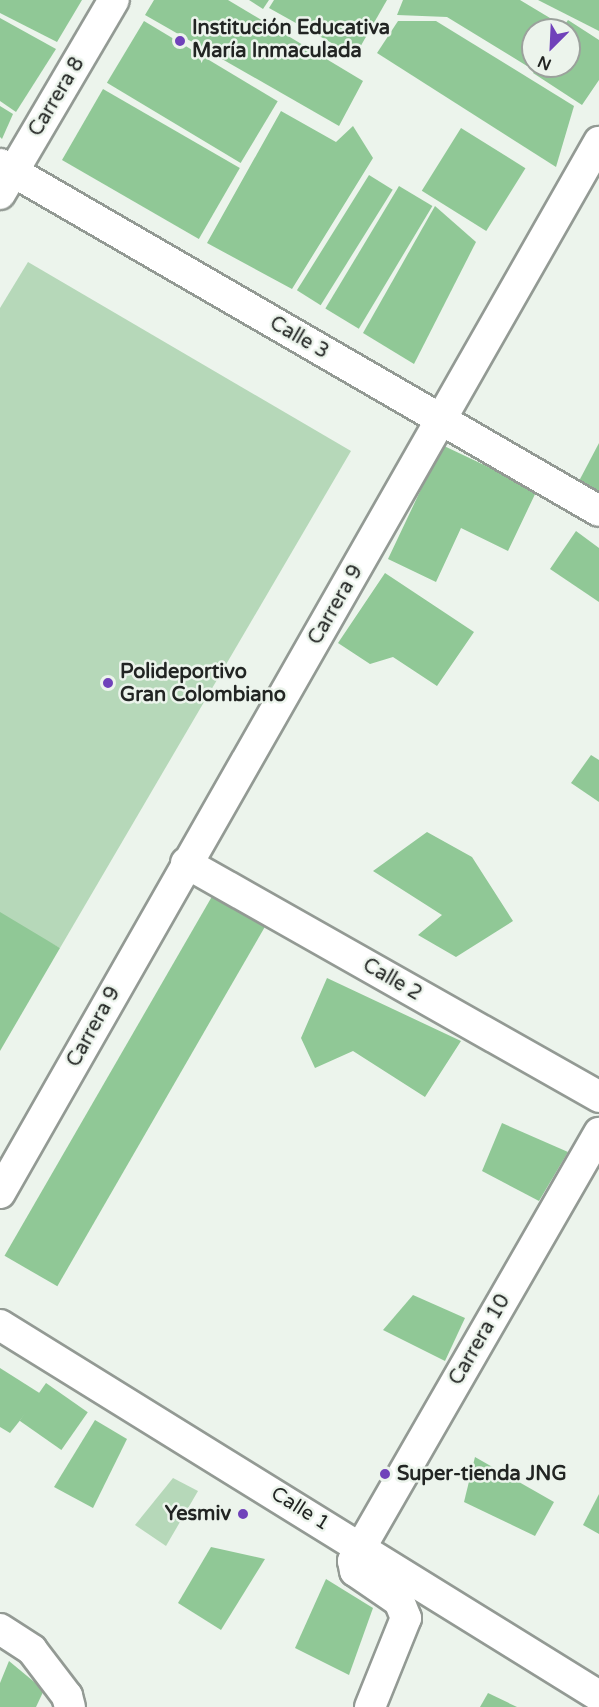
<!DOCTYPE html>
<meta charset="utf-8">
<style>
body{margin:0}
#map{position:relative;width:599px;height:1707px;overflow:hidden;background:#ecf4ec;font-family:"Varela Round",sans-serif}
div>[style]{position:absolute}
.green>*{inset:0;background:#b6d8b9}
.building>*{inset:0;background:#90c896;transform-origin:0 0}
.roads{filter:drop-shadow(2px 0 #939a94) drop-shadow(-2px 0 #939a94) drop-shadow(0 2px #939a94) drop-shadow(0 -2px #939a94)}
.street>*{height:30px;margin:-15px;padding:0 15px;transform-origin:15px;border-radius:15px;background:#fff}
.dots>*{width:16px;height:16px;translate:-50% -50%;box-sizing:border-box;border:3px solid #ecf4ec;border-radius:50%}
span{translate:-50% -50%;white-space:nowrap;text-align:center;line-height:1.15;-webkit-text-stroke:5px #ecf4ec;paint-order:stroke}
.poi-label{font-size:20px;color:#222523;font-weight:700}
.left{translate:0 -50%;text-align:left}
.right{translate:-100% -50%;text-align:right}
.street-label{font-size:20px;color:#222523}
.north{position:absolute;left:521px;top:18px;width:60px;height:60px;box-sizing:border-box;background:#ecf4ec;border:2px solid #9ba19c;border-radius:50%;rotate:204deg;font-size:16px;font-weight:700;line-height:24px;text-align:center;color:#222523}
.north::after{content:'';display:block;margin:auto;width:21px;height:27px;background:#7042ba;clip-path:polygon(50% 0,100% 100%,50% 72%,0 100%)}
</style>
<div id="map">
<div class="green">
<div style="clip-path:polygon(28px 262px,351px 451px,60px 948px,0 916px,0 308px)"></div>
<div style="clip-path:polygon(173px 1478px,198px 1491px,166px 1546px,135px 1525px)"></div>
</div>
<div class="building">
<div style="clip-path:polygon(0 0,82px 0,57px 42px,0 13px)"></div>
<div style="clip-path:polygon(154px 0,228px 0,363px 81px,339px 126px,145px 15px)"></div>
<div style="clip-path:polygon(249px 0,269px 0,263px 9px)"></div>
<div style="clip-path:polygon(274px 0,387px 0,355px 56px,269px 8px)"></div>
<div style="clip-path:polygon(403px 0,520px 0,555px 21px,550px 30px,533px 30px,533px 57px,527px 66px,447px 17px,397px 15px)"></div>
<div style="clip-path:polygon(538px 0,599px 0,599px 31px)"></div>
<div style="clip-path:polygon(0 18px,56px 49px,16px 112px,0 101px)"></div>
<div style="clip-path:polygon(568px 20px,599px 40px,599px 80px,582px 105px,533px 73px,538px 66px,569px 66px,569px 30px,561px 30px)"></div>
<div style="left:144px;top:21px;width:156px;height:72px;rotate:31deg"></div>
<div style="clip-path:polygon(398px 21px,436px 21px,574px 106px,556px 167px,377px 53px)"></div>
<div style="left:103px;top:89px;width:158px;height:82px;rotate:30deg"></div>
<div style="clip-path:polygon(0 106px,13px 114px,2px 139px,0 137px)"></div>
<div style="clip-path:polygon(281px 111px,336px 142px,353px 126px,373px 158px,292px 289px,207px 243px)"></div>
<div style="left:461px;top:128px;width:76px;height:74px;rotate:32deg"></div>
<div style="left:369px;top:175px;width:28px;height:136px;rotate:32deg"></div>
<div style="left:399px;top:186px;width:39px;height:143px;rotate:31deg"></div>
<div style="clip-path:polygon(435px 206px,476px 242px,414px 364px,363px 333px)"></div>
<div style="clip-path:polygon(599px 443px,599px 492px,579px 481px)"></div>
<div style="clip-path:polygon(442px 445px,537px 490px,508px 551px,461px 528px,436px 582px,388px 559px)"></div>
<div style="clip-path:polygon(576px 531px,599px 548px,599px 602px,550px 569px)"></div>
<div style="clip-path:polygon(385px 573px,474px 632px,437px 686px,393px 657px,370px 664px,338px 643px)"></div>
<div style="clip-path:polygon(591px 755px,599px 760px,599px 802px,571px 783px)"></div>
<div style="clip-path:polygon(427px 832px,472px 857px,513px 921px,456px 957px,418px 935px,442px 915px,373px 871px)"></div>
<div style="left:218px;top:886px;width:61px;height:427px;rotate:30deg"></div>
<div style="clip-path:polygon(0 912px,60px 948px,0 1051px)"></div>
<div style="clip-path:polygon(327px 978px,461px 1041px,425px 1097px,353px 1051px,315px 1068px,301px 1038px)"></div>
<div style="clip-path:polygon(502px 1123px,568px 1152px,539px 1201px,482px 1171px)"></div>
<div style="clip-path:polygon(413px 1295px,465px 1318px,445px 1361px,383px 1330px)"></div>
<div style="clip-path:polygon(0 1368px,41px 1394px,10px 1433px,0 1427px)"></div>
<div style="left:46px;top:1383px;width:51px;height:46px;rotate:35deg"></div>
<div style="clip-path:polygon(95px 1420px,127px 1439px,93px 1508px,54px 1487px)"></div>
<div style="clip-path:polygon(475px 1457px,554px 1502px,535px 1536px,464px 1502px)"></div>
<div style="clip-path:polygon(599px 1494px,599px 1534px,583px 1525px)"></div>
<div style="clip-path:polygon(211px 1547px,265px 1559px,221px 1630px,178px 1603px)"></div>
<div style="clip-path:polygon(326px 1579px,373px 1608px,349px 1675px,295px 1648px)"></div>
<div style="clip-path:polygon(9px 1661px,44px 1690px,36px 1707px,0 1707px,0 1683px)"></div>
<div style="clip-path:polygon(488px 1693px,517px 1707px,480px 1707px)"></div>
</div>
<div class="roads">
<div class="street">
<div style="left:0;top:164px;width:692px;rotate:30.08deg"></div>
<div style="left:0;top:194px;width:225px;rotate:-59.6deg"></div>
<div style="left:186px;top:863px;width:475px;rotate:29.5deg"></div>
<div style="left:0;top:1193px;width:1210px;rotate:-60.32deg"></div>
<div style="left:0;top:1325px;width:705px;rotate:31.77deg"></div>
<div style="left:0;top:1629px;width:38px;rotate:33deg"></div>
<div style="left:32px;top:1650px;width:58px;rotate:52.7deg"></div>
<div style="left:67px;top:1696px;width:11px;rotate:75deg"></div>
<div style="left:370px;top:1707px;width:96px;rotate:-68deg"></div>
<div style="left:406px;top:1618px;width:18px;rotate:-112deg"></div>
<div style="left:399px;top:1601px;width:53px;rotate:-145.7deg"></div>
<div style="left:355px;top:1571px;width:10px;rotate:-101deg"></div>
<div style="left:353px;top:1561px;width:494px;rotate:-60.1deg"></div>
</div>
</div>
<div class="dots">
<div style="left:180px;top:41px;background:#7042ba"></div>
<div style="left:108px;top:683px;background:#7042ba"></div>
<div style="left:385px;top:1474px;background:#7042ba"></div>
<div style="left:243px;top:1514px;background:#7042ba"></div>
</div>
<div class="poi-label">
<span class="left" style="left:192px;top:40px">Institución Educativa<br>María Inmaculada</span>
<span class="left" style="left:120px;top:684px">Polideportivo<br>Gran Colombiano</span>
<span class="left" style="left:397px;top:1474px">Super-tienda JNG</span>
<span class="right" style="left:231px;top:1514px">Yesmiv</span>
</div>
<div class="street-label">
<span style="left:57px;top:97px;rotate:-59deg">Carrera 8</span>
<span style="left:299px;top:338px;rotate:30deg">Calle 3</span>
<span style="left:336px;top:605px;rotate:-60deg">Carrera 9</span>
<span style="left:392px;top:980px;rotate:30deg">Calle 2</span>
<span style="left:94px;top:1027px;rotate:-61deg">Carrera 9</span>
<span style="left:480px;top:1340px;rotate:-60deg">Carrera 10</span>
<span style="left:300px;top:1509px;rotate:32deg">Calle 1</span>
</div>
<div class="north">N</div>
</div>
